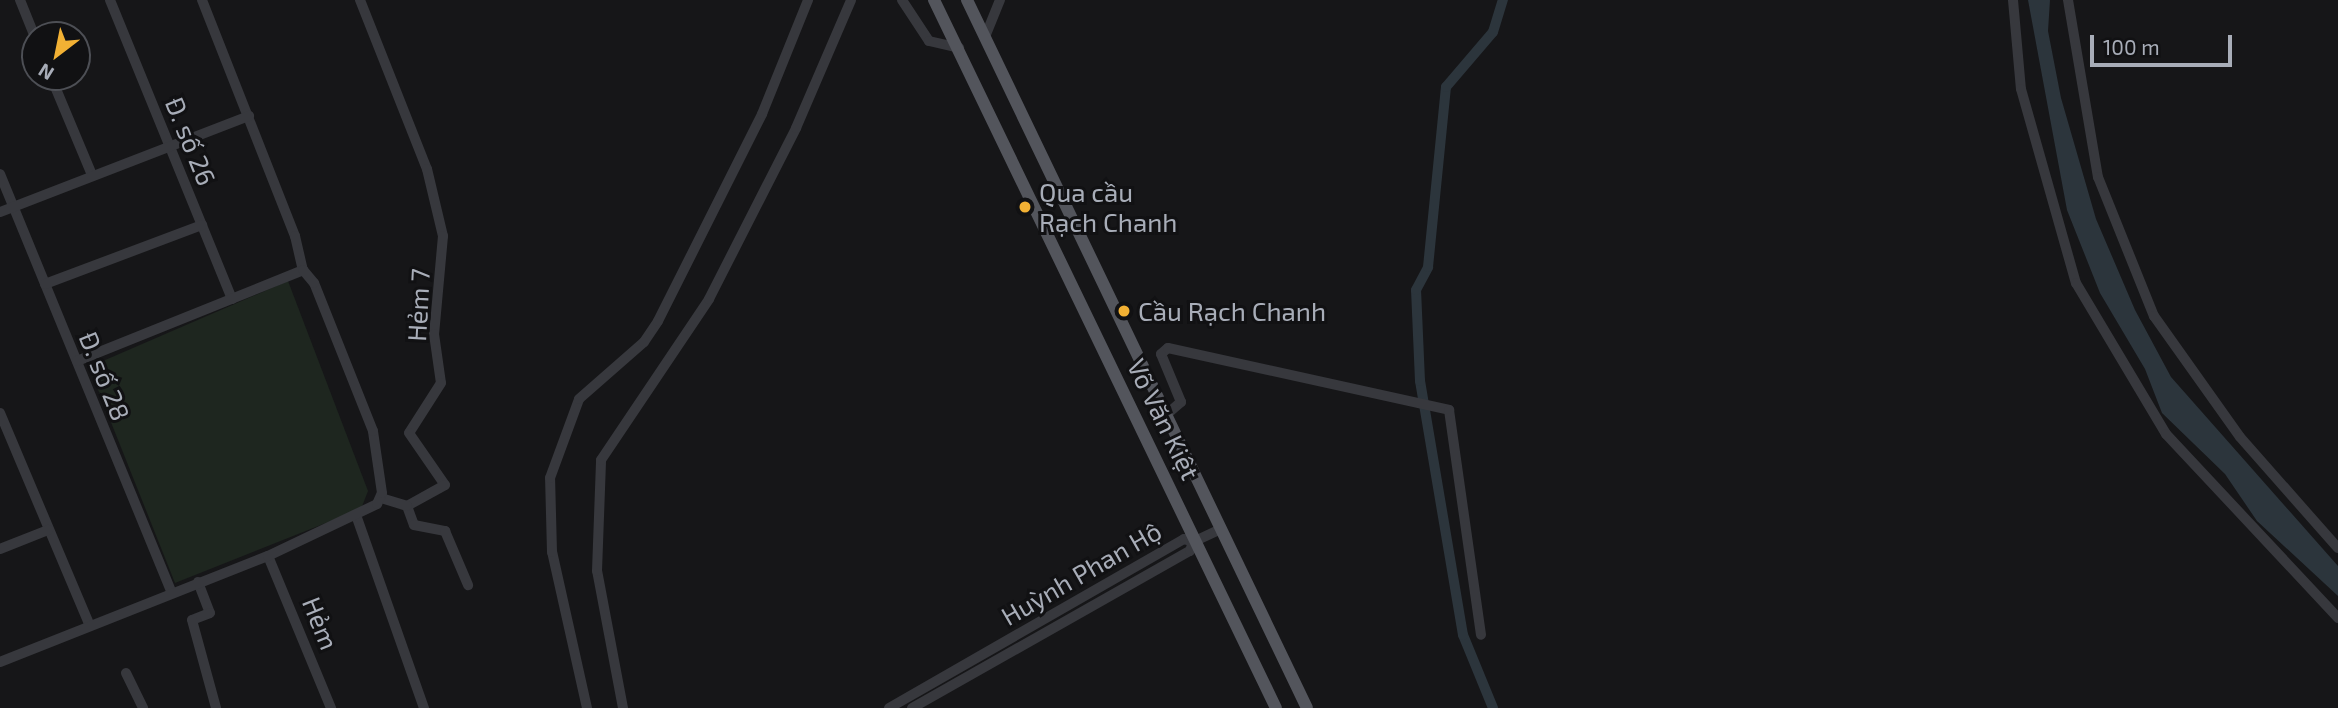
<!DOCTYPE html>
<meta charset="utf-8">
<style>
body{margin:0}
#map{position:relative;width:2338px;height:708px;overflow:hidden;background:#161618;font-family:"Exo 2",sans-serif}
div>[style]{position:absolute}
.green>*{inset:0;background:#1e261f}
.water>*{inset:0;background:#2c353c}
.canal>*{height:10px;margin:-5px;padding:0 5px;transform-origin:5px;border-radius:5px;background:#2c353c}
.minor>*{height:10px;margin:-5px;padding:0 5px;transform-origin:5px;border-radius:5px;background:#37383d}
.major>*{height:12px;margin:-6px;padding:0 6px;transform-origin:6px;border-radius:6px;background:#53555c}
.dots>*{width:19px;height:19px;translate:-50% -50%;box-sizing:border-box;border:4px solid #111113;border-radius:50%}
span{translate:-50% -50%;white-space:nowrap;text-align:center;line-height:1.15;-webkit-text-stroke:6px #111113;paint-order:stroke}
.street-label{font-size:26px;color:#a8adb8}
.poi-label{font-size:26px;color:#a8adb8}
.left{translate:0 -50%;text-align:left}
.north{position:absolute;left:21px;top:21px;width:70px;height:70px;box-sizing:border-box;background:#111113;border:2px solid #4d4f55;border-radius:50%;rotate:212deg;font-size:19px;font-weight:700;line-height:28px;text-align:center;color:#a8adb8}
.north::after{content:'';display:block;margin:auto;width:24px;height:32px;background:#f2b134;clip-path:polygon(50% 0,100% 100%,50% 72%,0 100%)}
.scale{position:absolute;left:2090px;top:35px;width:142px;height:32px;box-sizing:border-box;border:4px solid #a8adb8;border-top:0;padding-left:9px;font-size:21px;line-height:24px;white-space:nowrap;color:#a8adb8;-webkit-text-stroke:5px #111113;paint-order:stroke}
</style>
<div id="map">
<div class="green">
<div style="clip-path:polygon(288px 281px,368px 491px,361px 509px,175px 583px,89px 367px)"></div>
</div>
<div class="water">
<div style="clip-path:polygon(2028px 0,2050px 0,2048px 31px,2061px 98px,2096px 219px,2135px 310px,2171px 377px,2338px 566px,2338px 596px,2257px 521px,2225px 474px,2162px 413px,2145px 369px,2100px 293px,2067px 210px)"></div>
</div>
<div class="canal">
<div style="left:1493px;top:708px;width:79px;rotate:-112.3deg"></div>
<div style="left:1463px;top:635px;width:258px;rotate:-99.6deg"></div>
<div style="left:1420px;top:381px;width:91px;rotate:-92.5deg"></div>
<div style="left:1416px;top:290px;width:26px;rotate:-62deg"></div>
<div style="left:1428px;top:267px;width:181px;rotate:-84.3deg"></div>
<div style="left:1446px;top:87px;width:72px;rotate:-49.5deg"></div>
<div style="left:1493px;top:32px;width:34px;rotate:-73deg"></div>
</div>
<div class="minor">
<div style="left:20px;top:0;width:40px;rotate:68deg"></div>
<div style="left:110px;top:0;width:323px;rotate:67.8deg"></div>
<div style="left:202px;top:0;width:254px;rotate:68.5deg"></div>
<div style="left:295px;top:236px;width:35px;rotate:77deg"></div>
<div style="left:360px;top:0;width:182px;rotate:68.4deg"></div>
<div style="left:427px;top:169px;width:69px;rotate:76.6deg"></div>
<div style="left:443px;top:236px;width:98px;rotate:95.2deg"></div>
<div style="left:434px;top:334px;width:49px;rotate:81.9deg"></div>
<div style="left:441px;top:383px;width:59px;rotate:122.6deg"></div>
<div style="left:409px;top:433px;width:63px;rotate:55.3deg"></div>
<div style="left:445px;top:485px;width:43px;rotate:151.1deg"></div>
<div style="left:407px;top:506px;width:20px;rotate:70deg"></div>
<div style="left:414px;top:525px;width:32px;rotate:11deg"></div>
<div style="left:445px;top:531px;width:59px;rotate:66.9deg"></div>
<div style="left:902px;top:0;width:49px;rotate:56.6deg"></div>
<div style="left:929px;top:41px;width:31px;rotate:13deg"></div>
<div style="left:2013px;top:0;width:89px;rotate:84.9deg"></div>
<div style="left:2021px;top:89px;width:202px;rotate:74.2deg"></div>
<div style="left:2076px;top:283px;width:176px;rotate:59.2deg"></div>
<div style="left:2166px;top:434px;width:252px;rotate:46.9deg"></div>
<div style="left:2068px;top:0;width:180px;rotate:80.4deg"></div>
<div style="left:2098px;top:177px;width:150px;rotate:68.1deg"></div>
<div style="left:2154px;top:316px;width:148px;rotate:54.6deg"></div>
<div style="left:2240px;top:437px;width:148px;rotate:48.6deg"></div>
<div style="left:985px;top:37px;width:40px;rotate:-68deg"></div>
<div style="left:51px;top:77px;width:106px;rotate:67.3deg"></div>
<div style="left:0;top:174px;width:453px;rotate:67.7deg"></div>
<div style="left:0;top:212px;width:267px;rotate:-21.1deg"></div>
<div style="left:45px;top:284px;width:168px;rotate:-20.6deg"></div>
<div style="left:77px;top:361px;width:244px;rotate:-21.9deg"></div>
<div style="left:0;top:413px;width:231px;rotate:67.1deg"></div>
<div style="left:1166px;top:415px;width:20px;rotate:-41deg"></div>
<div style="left:1181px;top:402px;width:52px;rotate:-112.6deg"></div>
<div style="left:1161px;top:354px;width:9px;rotate:-41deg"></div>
<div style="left:1168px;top:348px;width:288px;rotate:12.4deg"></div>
<div style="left:1449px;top:410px;width:227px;rotate:81.9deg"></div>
<div style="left:381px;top:498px;width:27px;rotate:17deg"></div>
<div style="left:356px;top:515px;width:205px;rotate:70.6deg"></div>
<div style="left:1193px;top:542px;width:31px;rotate:-25deg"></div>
<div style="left:0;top:549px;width:52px;rotate:-21.6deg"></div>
<div style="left:268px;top:556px;width:165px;rotate:67.5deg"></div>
<div style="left:198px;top:582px;width:33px;rotate:69deg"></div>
<div style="left:210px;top:613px;width:19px;rotate:159deg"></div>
<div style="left:192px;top:620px;width:91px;rotate:74.7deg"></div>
<div style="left:0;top:662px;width:288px;rotate:-21.6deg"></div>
<div style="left:268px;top:556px;width:121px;rotate:-25.5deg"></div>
<div style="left:377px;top:504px;width:12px;rotate:-66deg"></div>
<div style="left:382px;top:493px;width:63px;rotate:-98.3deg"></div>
<div style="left:373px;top:431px;width:159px;rotate:-111.7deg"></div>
<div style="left:314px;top:283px;width:17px;rotate:-130deg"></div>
<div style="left:126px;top:673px;width:39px;rotate:64deg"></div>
<div style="left:587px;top:708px;width:160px;rotate:-102.6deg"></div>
<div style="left:552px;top:552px;width:74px;rotate:-91.5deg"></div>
<div style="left:550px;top:478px;width:84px;rotate:-69.8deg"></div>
<div style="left:579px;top:399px;width:86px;rotate:-41.2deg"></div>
<div style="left:644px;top:342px;width:25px;rotate:-56deg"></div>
<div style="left:658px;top:321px;width:232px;rotate:-63.3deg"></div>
<div style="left:762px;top:114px;width:123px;rotate:-68deg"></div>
<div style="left:623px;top:708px;width:139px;rotate:-100.7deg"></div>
<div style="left:597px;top:571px;width:111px;rotate:-87.9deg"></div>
<div style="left:601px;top:460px;width:194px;rotate:-56.1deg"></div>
<div style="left:709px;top:299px;width:192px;rotate:-63deg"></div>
<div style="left:796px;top:128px;width:139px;rotate:-66.7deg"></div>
<div style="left:889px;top:708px;width:340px;rotate:-29.8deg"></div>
<div style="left:1184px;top:539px;width:9px;rotate:18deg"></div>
<div style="left:912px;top:708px;width:319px;rotate:-29.5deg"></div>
<div style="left:1190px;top:551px;width:9px;rotate:-72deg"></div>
</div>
<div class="major">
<div style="left:934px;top:0;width:786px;rotate:64.22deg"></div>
<div style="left:967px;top:0;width:785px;rotate:64.35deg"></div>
</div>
<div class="dots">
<div style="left:1025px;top:207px;background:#f2b134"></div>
<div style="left:1124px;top:311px;background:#f2b134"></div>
</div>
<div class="street-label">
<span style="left:191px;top:141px;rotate:68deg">Đ. số 26</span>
<span style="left:418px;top:305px;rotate:-87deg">Hẻm 7</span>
<span style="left:105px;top:376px;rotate:68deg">Đ. số 28</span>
<span style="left:1164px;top:419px;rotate:64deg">Võ Văn Kiệt</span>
<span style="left:1081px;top:573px;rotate:-30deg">Huỳnh Phan Hộ</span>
<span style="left:321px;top:623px;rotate:68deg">Hẻm</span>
</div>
<div class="poi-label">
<span class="left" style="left:1039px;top:207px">Qua cầu<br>Rạch Chanh</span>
<span class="left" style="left:1138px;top:311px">Cầu Rạch Chanh</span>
</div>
<div class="north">N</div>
<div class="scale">100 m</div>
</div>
